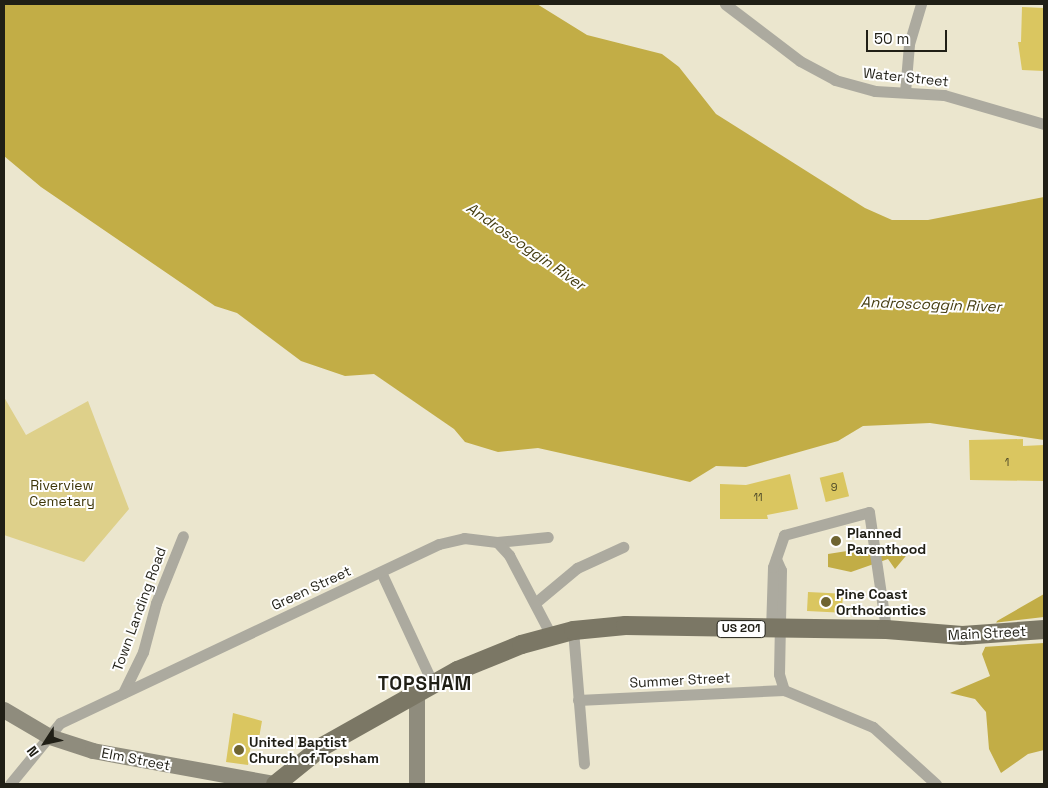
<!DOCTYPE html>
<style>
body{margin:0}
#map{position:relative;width:1048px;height:788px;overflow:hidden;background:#ebe6ce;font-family:"Space Grotesk",sans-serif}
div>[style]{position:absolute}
.green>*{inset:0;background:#ded08a}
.water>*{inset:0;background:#c2ad46}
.pier>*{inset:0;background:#ebe6ce}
.building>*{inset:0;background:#dac660;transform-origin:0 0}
.street>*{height:11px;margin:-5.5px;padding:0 5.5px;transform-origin:5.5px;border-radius:5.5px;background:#acaa9f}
.secondary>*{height:16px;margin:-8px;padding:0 8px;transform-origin:8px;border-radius:8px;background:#8f8c7d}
.primary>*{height:19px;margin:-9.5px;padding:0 9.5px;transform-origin:9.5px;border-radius:9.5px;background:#7b7765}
.dots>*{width:14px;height:14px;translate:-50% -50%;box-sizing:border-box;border:2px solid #fff;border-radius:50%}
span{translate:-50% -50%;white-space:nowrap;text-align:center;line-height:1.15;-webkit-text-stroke:4px #fff;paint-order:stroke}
.number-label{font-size:11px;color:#4e4928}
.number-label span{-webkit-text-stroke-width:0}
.shield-label span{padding:1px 4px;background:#fff;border:1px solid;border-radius:4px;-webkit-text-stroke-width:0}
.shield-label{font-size:12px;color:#201f16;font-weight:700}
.street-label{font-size:14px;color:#201f16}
.park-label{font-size:14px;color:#3e3609}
.poi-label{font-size:14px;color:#201f16;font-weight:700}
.left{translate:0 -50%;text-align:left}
.water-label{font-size:15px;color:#453d11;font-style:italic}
.district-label{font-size:19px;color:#201f16;font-weight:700;letter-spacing:1px}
.frame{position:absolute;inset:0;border:5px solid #201f16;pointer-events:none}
.north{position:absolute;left:20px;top:718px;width:50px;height:50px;-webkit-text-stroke:4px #fff;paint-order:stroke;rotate:235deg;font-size:14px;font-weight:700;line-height:20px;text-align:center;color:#201f16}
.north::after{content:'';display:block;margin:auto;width:18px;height:22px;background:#201f16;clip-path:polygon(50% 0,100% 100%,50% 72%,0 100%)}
.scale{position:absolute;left:866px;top:30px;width:81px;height:22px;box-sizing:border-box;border:2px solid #201f16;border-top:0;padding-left:6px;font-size:15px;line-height:18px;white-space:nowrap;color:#201f16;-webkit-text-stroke:4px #fff;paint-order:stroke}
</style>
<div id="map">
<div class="green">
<div style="clip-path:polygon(4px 397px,26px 435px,88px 401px,129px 509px,84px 562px,4px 535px)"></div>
</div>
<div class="water">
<div style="clip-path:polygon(4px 4px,537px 4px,587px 35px,662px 54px,679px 67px,716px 114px,865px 208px,892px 220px,928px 220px,1044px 197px,1044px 440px,930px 423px,863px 426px,838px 441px,746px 467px,716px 466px,690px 482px,538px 448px,498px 452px,465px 442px,454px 429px,374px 374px,345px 376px,301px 361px,237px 313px,215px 306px,41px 187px,4px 156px)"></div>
<div style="clip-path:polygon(866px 548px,890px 549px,910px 551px,895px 569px,888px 559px,851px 572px,828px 567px,828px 554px)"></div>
<div style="clip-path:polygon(1044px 594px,1044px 750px,1028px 754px,1001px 773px,989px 749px,986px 712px,975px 699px,950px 693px,990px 676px,982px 654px,997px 621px)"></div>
</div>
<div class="pier">
<div style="clip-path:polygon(1044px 617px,1044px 643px,983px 647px,993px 623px)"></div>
</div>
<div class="building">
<div style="clip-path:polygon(1022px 7px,1044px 8px,1044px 71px,1022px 70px,1018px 42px,1021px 42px)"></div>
<div style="clip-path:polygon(1023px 439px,1023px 446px,1044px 445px,1044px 481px,970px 480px,969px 440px)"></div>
<div style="left:843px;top:472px;width:25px;height:24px;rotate:76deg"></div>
<div style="clip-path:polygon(790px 474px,798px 509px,767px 515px,768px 519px,720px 519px,720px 484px,746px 485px)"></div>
<div style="left:808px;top:592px;width:35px;height:19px;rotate:3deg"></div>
<div style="clip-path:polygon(233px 713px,262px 721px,259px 738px,252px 736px,248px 765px,226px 762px)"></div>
</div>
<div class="street">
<div style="left:725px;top:4px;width:94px;rotate:37.2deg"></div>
<div style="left:800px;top:61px;width:40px;rotate:28deg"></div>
<div style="left:835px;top:80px;width:41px;rotate:15.4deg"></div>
<div style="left:875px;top:91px;width:69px;rotate:3.3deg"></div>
<div style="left:944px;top:95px;width:104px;rotate:16.2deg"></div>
<div style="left:905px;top:92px;width:48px;rotate:-85.2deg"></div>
<div style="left:909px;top:44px;width:42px;rotate:-73.3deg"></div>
<div style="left:497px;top:542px;width:51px;rotate:-5.6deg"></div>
<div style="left:776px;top:559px;width:12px;rotate:66deg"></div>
<div style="left:781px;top:570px;width:104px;rotate:91.1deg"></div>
<div style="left:779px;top:674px;width:17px;rotate:73deg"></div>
<div style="left:784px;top:690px;width:96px;rotate:22.6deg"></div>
<div style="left:873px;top:727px;width:85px;rotate:42.1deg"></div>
<div style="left:381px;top:572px;width:123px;rotate:65.1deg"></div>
<div style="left:535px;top:603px;width:55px;rotate:-39.8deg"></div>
<div style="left:577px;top:568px;width:51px;rotate:-24.5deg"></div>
<div style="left:573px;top:630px;width:134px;rotate:85.3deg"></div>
<div style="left:771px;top:631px;width:64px;rotate:-88.2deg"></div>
<div style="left:773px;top:567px;width:34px;rotate:-71deg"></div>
<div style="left:784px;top:535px;width:88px;rotate:-15.1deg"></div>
<div style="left:869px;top:512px;width:118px;rotate:81.7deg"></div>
<div style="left:123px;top:693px;width:46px;rotate:-64deg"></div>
<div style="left:143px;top:652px;width:51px;rotate:-75.1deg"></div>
<div style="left:156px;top:603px;width:72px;rotate:-68.1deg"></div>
<div style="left:578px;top:700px;width:206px;rotate:-2.8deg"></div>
<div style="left:10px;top:784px;width:79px;rotate:-50.7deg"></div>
<div style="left:60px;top:723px;width:419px;rotate:-25.3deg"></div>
<div style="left:439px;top:544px;width:26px;rotate:-13deg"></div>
<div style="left:464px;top:538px;width:33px;rotate:7deg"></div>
<div style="left:497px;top:542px;width:18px;rotate:47deg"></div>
<div style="left:509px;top:555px;width:90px;rotate:62.3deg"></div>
</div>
<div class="secondary">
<div style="left:4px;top:710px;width:53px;rotate:30.4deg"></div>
<div style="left:50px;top:737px;width:45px;rotate:18deg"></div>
<div style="left:93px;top:751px;width:185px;rotate:10.3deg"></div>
<div style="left:417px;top:784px;width:91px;rotate:-90deg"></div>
</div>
<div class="primary">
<div style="left:275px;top:784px;width:60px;rotate:-39deg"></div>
<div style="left:322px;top:746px;width:155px;rotate:-29.4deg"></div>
<div style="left:457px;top:670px;width:69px;rotate:-22.1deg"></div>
<div style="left:521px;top:644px;width:54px;rotate:-15.1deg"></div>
<div style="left:573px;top:630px;width:52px;rotate:-5.5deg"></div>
<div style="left:625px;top:625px;width:261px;rotate:0.9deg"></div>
<div style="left:886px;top:629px;width:76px;rotate:4.5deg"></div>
<div style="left:962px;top:635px;width:82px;rotate:-4.2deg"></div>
</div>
<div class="dots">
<div style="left:836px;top:541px;background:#6f6431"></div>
<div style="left:826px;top:602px;background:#6f6431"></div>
<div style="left:239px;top:750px;background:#6f6431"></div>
</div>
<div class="number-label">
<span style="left:1007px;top:462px">1</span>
<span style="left:834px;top:487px">9</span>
<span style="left:758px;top:497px">11</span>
</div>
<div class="shield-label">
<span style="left:741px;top:629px">US 201</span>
</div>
<div class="street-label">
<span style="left:906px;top:77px;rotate:6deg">Water Street</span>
<span style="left:311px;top:588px;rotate:-25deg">Green Street</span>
<span style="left:139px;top:609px;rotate:-70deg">Town Landing Road</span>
<span style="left:987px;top:633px;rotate:-3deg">Main Street</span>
<span style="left:680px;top:680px;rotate:-3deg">Summer Street</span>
<span style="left:136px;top:759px;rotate:11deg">Elm Street</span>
</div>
<div class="park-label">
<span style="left:62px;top:493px">Riverview<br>Cemetary</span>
</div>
<div class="poi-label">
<span class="left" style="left:847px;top:541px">Planned<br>Parenthood</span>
<span class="left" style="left:836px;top:602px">Pine Coast<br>Orthodontics</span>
<span class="left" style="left:249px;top:750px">United Baptist<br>Church of Topsham</span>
</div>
<div class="water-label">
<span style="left:526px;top:246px;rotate:35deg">Androscoggin River</span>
<span style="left:931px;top:304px;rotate:2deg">Androscoggin River</span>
</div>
<div class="district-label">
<span style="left:425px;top:684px">TOPSHAM</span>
</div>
<div class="frame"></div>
<div class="north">N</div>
<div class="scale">50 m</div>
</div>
